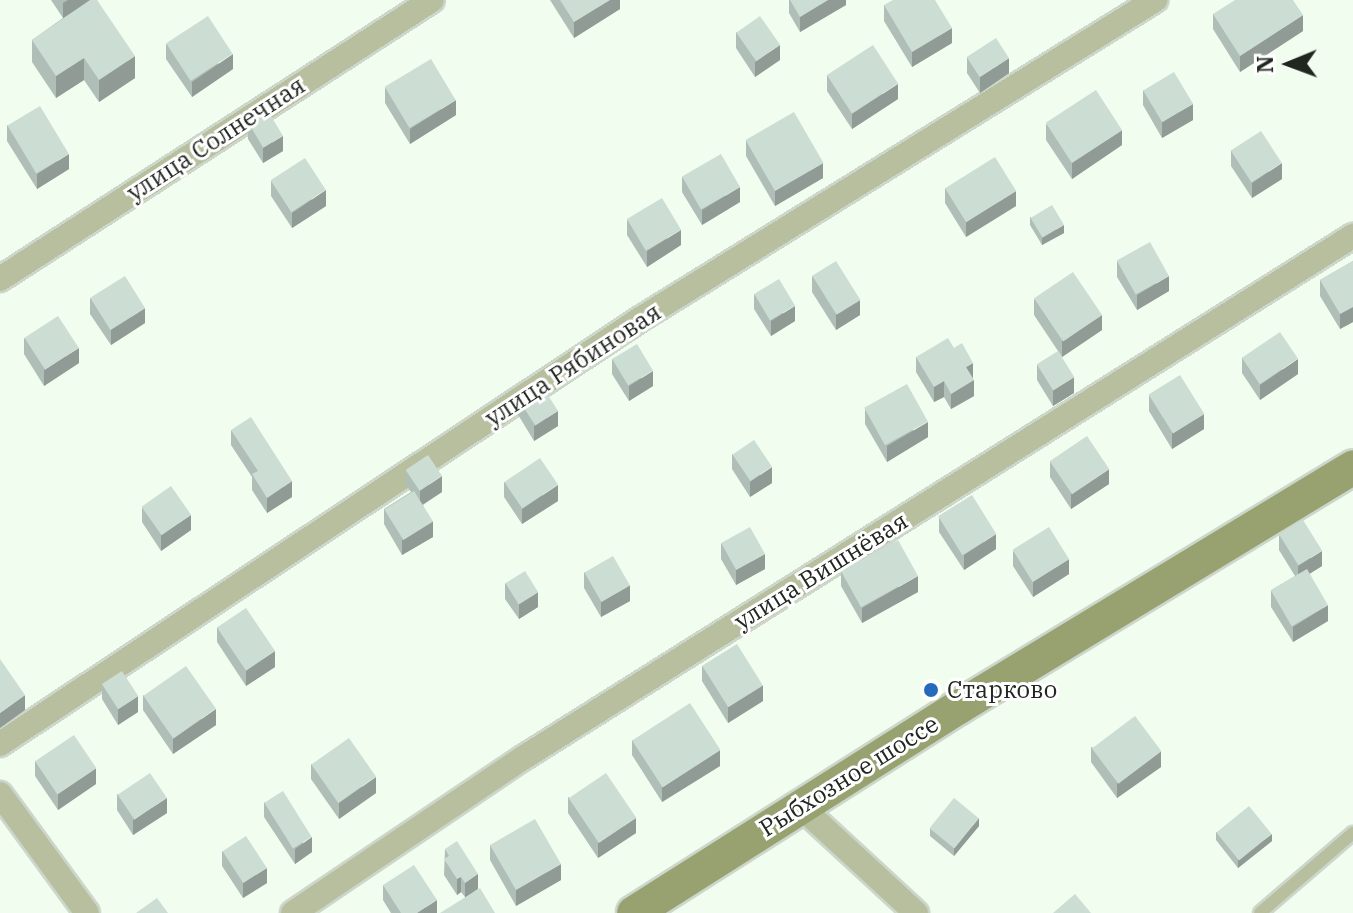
<!DOCTYPE html>
<meta charset="utf-8">
<style>
body{margin:0}
#map{position:relative;width:1353px;height:913px;overflow:hidden;background:#f1fdef;font-family:"IBM Plex Serif",serif}
div>[style]{position:absolute}
.roads{filter:drop-shadow(2px 0 #ccd6ca) drop-shadow(-2px 0 #ccd6ca) drop-shadow(0 2px #ccd6ca) drop-shadow(0 -2px #ccd6ca)}
.lane>*{height:12px;margin:-6px;padding:0 6px;transform-origin:6px;border-radius:6px;background:#b8bf9e}
.street>*{height:24px;margin:-12px;padding:0 12px;transform-origin:12px;border-radius:12px;background:#b8bf9e}
.secondary>*{height:34px;margin:-17px;padding:0 17px;transform-origin:17px;border-radius:17px;background:#98a170}
.wall>*{inset:0;background:#afbeb6}
.shaded-wall>*{inset:0;background:#8f9b94}
.building>*{inset:0;background:#ccddd4;transform-origin:0 0}
.dots>*{width:22px;height:22px;translate:-50% -50%;box-sizing:border-box;border:4px solid #fff;border-radius:50%}
span{translate:-50% -50%;white-space:nowrap;text-align:center;line-height:1.15;-webkit-text-stroke:6px #fff;paint-order:stroke}
.street-label{font-size:24px;color:#212620}
.poi-label{font-size:24px;color:#212620}
.left{translate:0 -50%;text-align:left}
.north{position:absolute;left:1249px;top:24px;width:80px;height:80px;-webkit-text-stroke:6px #fff;paint-order:stroke;rotate:269deg;font-size:22px;font-weight:700;line-height:32px;text-align:center;color:#212620}
.north::after{content:'';display:block;margin:auto;width:28px;height:36px;background:#212620;clip-path:polygon(50% 0,100% 100%,50% 72%,0 100%)}
</style>
<div id="map">
<div class="roads">
<div class="lane">
<div style="left:1260px;top:913px;width:123px;rotate:-40.7deg"></div>
</div>
<div class="street">
<div style="left:0;top:279px;width:514px;rotate:-32.86deg"></div>
<div style="left:0;top:744px;width:770px;rotate:-33.57deg"></div>
<div style="left:642px;top:318px;width:604px;rotate:-31.79deg"></div>
<div style="left:0;top:794px;width:147px;rotate:53.8deg"></div>
<div style="left:800px;top:806px;width:158px;rotate:42.7deg"></div>
<div style="left:293px;top:913px;width:277px;rotate:-34deg"></div>
<div style="left:523px;top:758px;width:981px;rotate:-32.17deg"></div>
</div>
<div class="secondary">
<div style="left:634px;top:913px;width:385px;rotate:-32.4deg"></div>
<div style="left:959px;top:707px;width:461px;rotate:-31.3deg"></div>
</div>
</div>
<div class="wall">
<div style="clip-path:polygon(51px 0,97px 0,135px 78px,99px 102px,84px 80px,56px 98px,32px 62px,32px 40px,63px 18px)"></div>
<div style="clip-path:polygon(550px 0,620px 0,620px 9px,574px 38px)"></div>
<div style="clip-path:polygon(789px 0,846px 0,846px 5px,800px 32px,789px 13px)"></div>
<div style="clip-path:polygon(884px 5px,952px 43px,912px 67px,884px 21px)"></div>
<div style="clip-path:polygon(1213px 14px,1303px 31px,1240px 72px,1213px 29px)"></div>
<div style="clip-path:polygon(736px 32px,780px 60px,755px 77px,736px 48px)"></div>
<div style="clip-path:polygon(166px 44px,233px 69px,192px 97px,166px 59px)"></div>
<div style="clip-path:polygon(967px 57px,1009px 73px,980px 93px,967px 73px)"></div>
<div style="clip-path:polygon(827px 75px,898px 99px,852px 129px,827px 91px)"></div>
<div style="clip-path:polygon(385px 88px,456px 115px,410px 144px,385px 103px)"></div>
<div style="clip-path:polygon(1143px 90px,1193px 120px,1162px 138px,1143px 105px)"></div>
<div style="clip-path:polygon(248px 123px,283px 151px,263px 163px,248px 139px)"></div>
<div style="clip-path:polygon(1046px 124px,1122px 145px,1072px 179px,1046px 140px)"></div>
<div style="clip-path:polygon(7px 125px,69px 169px,37px 189px,7px 141px)"></div>
<div style="clip-path:polygon(746px 140px,823px 178px,775px 206px,746px 156px)"></div>
<div style="clip-path:polygon(1231px 150px,1282px 179px,1252px 198px,1231px 166px)"></div>
<div style="clip-path:polygon(682px 177px,740px 202px,702px 225px,682px 192px)"></div>
<div style="clip-path:polygon(271px 181px,326px 206px,292px 228px,271px 196px)"></div>
<div style="clip-path:polygon(945px 188px,1016px 206px,966px 237px,945px 203px)"></div>
<div style="clip-path:polygon(1030px 217px,1064px 233px,1042px 245px,1030px 225px)"></div>
<div style="clip-path:polygon(627px 220px,681px 245px,647px 267px,627px 235px)"></div>
<div style="clip-path:polygon(1117px 261px,1169px 291px,1137px 310px,1117px 277px)"></div>
<div style="clip-path:polygon(1353px 261px,1353px 322px,1340px 329px,1320px 296px,1320px 280px)"></div>
<div style="clip-path:polygon(812px 276px,860px 315px,836px 330px,812px 292px)"></div>
<div style="clip-path:polygon(754px 294px,795px 321px,771px 336px,754px 309px)"></div>
<div style="clip-path:polygon(90px 298px,145px 323px,111px 345px,90px 314px)"></div>
<div style="clip-path:polygon(1034px 299px,1102px 330px,1062px 357px,1034px 315px)"></div>
<div style="clip-path:polygon(24px 338px,79px 363px,44px 386px,24px 354px)"></div>
<div style="clip-path:polygon(916px 357px,973px 378px,974px 396px,951px 409px,944px 397px,934px 402px,916px 372px)"></div>
<div style="clip-path:polygon(1242px 358px,1298px 374px,1260px 400px,1242px 373px)"></div>
<div style="clip-path:polygon(612px 359px,653px 386px,629px 401px,612px 374px)"></div>
<div style="clip-path:polygon(1037px 364px,1074px 393px,1053px 406px,1037px 380px)"></div>
<div style="clip-path:polygon(1149px 395px,1204px 429px,1172px 449px,1149px 411px)"></div>
<div style="clip-path:polygon(517px 397px,558px 426px,534px 441px,517px 413px)"></div>
<div style="clip-path:polygon(865px 409px,928px 437px,887px 462px,865px 424px)"></div>
<div style="clip-path:polygon(231px 430px,292px 497px,267px 513px,252px 490px,252px 477px,231px 445px)"></div>
<div style="clip-path:polygon(732px 454px,772px 483px,750px 497px,732px 469px)"></div>
<div style="clip-path:polygon(1050px 462px,1109px 484px,1071px 509px,1050px 477px)"></div>
<div style="clip-path:polygon(406px 470px,442px 492px,423px 505px,433px 537px,402px 555px,384px 524px,384px 509px,411px 492px,406px 485px)"></div>
<div style="clip-path:polygon(504px 482px,558px 501px,522px 524px,504px 497px)"></div>
<div style="clip-path:polygon(142px 507px,191px 530px,161px 551px,142px 522px)"></div>
<div style="clip-path:polygon(939px 517px,996px 549px,964px 570px,939px 532px)"></div>
<div style="clip-path:polygon(1279px 535px,1322px 566px,1309px 574px,1328px 621px,1293px 642px,1271px 607px,1271px 591px,1295px 576px,1279px 550px)"></div>
<div style="clip-path:polygon(721px 543px,765px 569px,736px 585px,721px 559px)"></div>
<div style="clip-path:polygon(1013px 551px,1069px 574px,1033px 597px,1013px 566px)"></div>
<div style="clip-path:polygon(841px 571px,918px 592px,862px 623px,841px 586px)"></div>
<div style="clip-path:polygon(584px 572px,630px 601px,601px 617px,584px 588px)"></div>
<div style="clip-path:polygon(505px 583px,538px 607px,519px 619px,505px 599px)"></div>
<div style="clip-path:polygon(217px 627px,275px 667px,246px 686px,217px 642px)"></div>
<div style="clip-path:polygon(702px 666px,763px 701px,728px 723px,702px 681px)"></div>
<div style="clip-path:polygon(102px 684px,138px 712px,118px 725px,102px 699px)"></div>
<div style="clip-path:polygon(143px 695px,216px 725px,173px 754px,143px 710px)"></div>
<div style="clip-path:polygon(632px 740px,720px 766px,662px 802px,632px 755px)"></div>
<div style="clip-path:polygon(1091px 747px,1161px 767px,1117px 798px,1091px 762px)"></div>
<div style="clip-path:polygon(35px 761px,96px 784px,58px 810px,35px 776px)"></div>
<div style="clip-path:polygon(311px 764px,376px 793px,339px 819px,311px 779px)"></div>
<div style="clip-path:polygon(117px 794px,167px 813px,133px 835px,117px 810px)"></div>
<div style="clip-path:polygon(568px 797px,636px 833px,598px 858px,568px 813px)"></div>
<div style="clip-path:polygon(264px 802px,312px 852px,295px 864px,264px 817px)"></div>
<div style="clip-path:polygon(979px 826px,954px 856px,930px 836px,930px 829px)"></div>
<div style="clip-path:polygon(1216px 832px,1272px 841px,1238px 868px,1216px 840px)"></div>
<div style="clip-path:polygon(490px 845px,561px 880px,516px 906px,490px 860px)"></div>
<div style="clip-path:polygon(445px 849px,478px 874px,465px 897px,461px 892px,457px 895px,444px 875px)"></div>
<div style="clip-path:polygon(222px 851px,267px 883px,243px 898px,222px 866px)"></div>
<div style="clip-path:polygon(383px 885px,437px 913px,391px 913px,383px 900px)"></div>
</div>
<div class="shaded-wall">
<div style="clip-path:polygon(68px 0,92px 0,63px 18px,63px 3px)"></div>
<div style="clip-path:polygon(610px 0,620px 0,620px 9px,574px 38px,574px 22px)"></div>
<div style="clip-path:polygon(828px 0,846px 0,846px 5px,800px 32px,800px 17px)"></div>
<div style="clip-path:polygon(1303px 15px,1303px 31px,1240px 72px,1240px 56px)"></div>
<div style="clip-path:polygon(952px 28px,952px 43px,912px 67px,912px 52px)"></div>
<div style="clip-path:polygon(780px 45px,780px 60px,755px 77px,755px 62px)"></div>
<div style="clip-path:polygon(233px 54px,233px 69px,192px 97px,192px 82px)"></div>
<div style="clip-path:polygon(135px 56px,135px 78px,99px 102px,99px 80px)"></div>
<div style="clip-path:polygon(84px 58px,84px 80px,56px 98px,56px 76px)"></div>
<div style="clip-path:polygon(1009px 58px,1009px 73px,980px 93px,980px 77px)"></div>
<div style="clip-path:polygon(898px 84px,898px 99px,852px 129px,852px 114px)"></div>
<div style="clip-path:polygon(456px 100px,456px 115px,410px 144px,410px 129px)"></div>
<div style="clip-path:polygon(1193px 104px,1193px 120px,1162px 138px,1162px 122px)"></div>
<div style="clip-path:polygon(1122px 130px,1122px 145px,1072px 179px,1072px 163px)"></div>
<div style="clip-path:polygon(283px 136px,283px 151px,263px 163px,263px 148px)"></div>
<div style="clip-path:polygon(69px 154px,69px 169px,37px 189px,37px 174px)"></div>
<div style="clip-path:polygon(823px 163px,823px 178px,775px 206px,775px 191px)"></div>
<div style="clip-path:polygon(1282px 163px,1282px 179px,1252px 198px,1252px 183px)"></div>
<div style="clip-path:polygon(740px 187px,740px 202px,702px 225px,702px 210px)"></div>
<div style="clip-path:polygon(326px 190px,326px 206px,292px 228px,292px 213px)"></div>
<div style="clip-path:polygon(1016px 191px,1016px 206px,966px 237px,966px 222px)"></div>
<div style="clip-path:polygon(1064px 225px,1064px 233px,1042px 245px,1042px 238px)"></div>
<div style="clip-path:polygon(681px 230px,681px 245px,647px 267px,647px 251px)"></div>
<div style="clip-path:polygon(1169px 276px,1169px 291px,1137px 310px,1137px 295px)"></div>
<div style="clip-path:polygon(860px 300px,860px 315px,836px 330px,836px 314px)"></div>
<div style="clip-path:polygon(795px 306px,795px 321px,771px 336px,771px 321px)"></div>
<div style="clip-path:polygon(1353px 307px,1353px 322px,1340px 329px,1340px 314px)"></div>
<div style="clip-path:polygon(145px 308px,145px 323px,111px 345px,111px 330px)"></div>
<div style="clip-path:polygon(1102px 315px,1102px 330px,1062px 357px,1062px 341px)"></div>
<div style="clip-path:polygon(79px 348px,79px 363px,44px 386px,44px 370px)"></div>
<div style="clip-path:polygon(1298px 359px,1298px 374px,1260px 400px,1260px 385px)"></div>
<div style="clip-path:polygon(973px 363px,973px 378px,966px 382px,966px 367px)"></div>
<div style="clip-path:polygon(653px 371px,653px 386px,629px 401px,629px 386px)"></div>
<div style="clip-path:polygon(1074px 377px,1074px 393px,1053px 406px,1053px 390px)"></div>
<div style="clip-path:polygon(974px 380px,974px 396px,951px 409px,951px 394px)"></div>
<div style="clip-path:polygon(944px 381px,944px 397px,934px 402px,934px 387px)"></div>
<div style="clip-path:polygon(558px 411px,558px 426px,534px 441px,534px 426px)"></div>
<div style="clip-path:polygon(1204px 414px,1204px 429px,1172px 449px,1172px 433px)"></div>
<div style="clip-path:polygon(928px 422px,928px 437px,887px 462px,887px 446px)"></div>
<div style="clip-path:polygon(772px 467px,772px 483px,750px 497px,750px 482px)"></div>
<div style="clip-path:polygon(1109px 469px,1109px 484px,1071px 509px,1071px 494px)"></div>
<div style="clip-path:polygon(442px 476px,442px 492px,420px 506px,420px 491px)"></div>
<div style="clip-path:polygon(292px 481px,292px 497px,267px 513px,267px 498px)"></div>
<div style="clip-path:polygon(558px 485px,558px 501px,522px 524px,522px 509px)"></div>
<div style="clip-path:polygon(191px 515px,191px 530px,161px 551px,161px 535px)"></div>
<div style="clip-path:polygon(433px 521px,433px 537px,402px 555px,402px 540px)"></div>
<div style="clip-path:polygon(996px 534px,996px 549px,964px 570px,964px 555px)"></div>
<div style="clip-path:polygon(1322px 551px,1322px 566px,1298px 581px,1298px 566px)"></div>
<div style="clip-path:polygon(765px 554px,765px 569px,736px 585px,736px 570px)"></div>
<div style="clip-path:polygon(1069px 559px,1069px 574px,1033px 597px,1033px 582px)"></div>
<div style="clip-path:polygon(918px 576px,918px 592px,862px 623px,862px 608px)"></div>
<div style="clip-path:polygon(630px 585px,630px 601px,601px 617px,601px 602px)"></div>
<div style="clip-path:polygon(538px 592px,538px 607px,519px 619px,519px 604px)"></div>
<div style="clip-path:polygon(1328px 605px,1328px 621px,1293px 642px,1293px 627px)"></div>
<div style="clip-path:polygon(275px 651px,275px 667px,246px 686px,246px 670px)"></div>
<div style="clip-path:polygon(763px 685px,763px 701px,728px 723px,728px 707px)"></div>
<div style="clip-path:polygon(25px 695px,25px 710px,0 728px,0 713px)"></div>
<div style="clip-path:polygon(138px 696px,138px 712px,118px 725px,118px 709px)"></div>
<div style="clip-path:polygon(216px 709px,216px 725px,173px 754px,173px 739px)"></div>
<div style="clip-path:polygon(720px 750px,720px 766px,662px 802px,662px 787px)"></div>
<div style="clip-path:polygon(1161px 751px,1161px 767px,1117px 798px,1117px 783px)"></div>
<div style="clip-path:polygon(96px 768px,96px 784px,58px 810px,58px 794px)"></div>
<div style="clip-path:polygon(376px 777px,376px 793px,339px 819px,339px 803px)"></div>
<div style="clip-path:polygon(167px 798px,167px 813px,133px 835px,133px 820px)"></div>
<div style="clip-path:polygon(636px 818px,636px 833px,598px 858px,598px 843px)"></div>
<div style="clip-path:polygon(979px 818px,979px 826px,954px 856px,954px 848px)"></div>
<div style="clip-path:polygon(1272px 834px,1272px 841px,1238px 868px,1238px 860px)"></div>
<div style="clip-path:polygon(312px 837px,312px 852px,295px 864px,295px 849px)"></div>
<div style="clip-path:polygon(561px 864px,561px 880px,516px 906px,516px 890px)"></div>
<div style="clip-path:polygon(267px 868px,267px 883px,243px 898px,243px 883px)"></div>
<div style="clip-path:polygon(478px 874px,478px 889px,465px 898px,465px 883px)"></div>
<div style="clip-path:polygon(461px 877px,461px 892px,457px 895px,457px 879px)"></div>
<div style="clip-path:polygon(437px 900px,437px 913px,417px 913px)"></div>
</div>
<div class="building">
<div style="clip-path:polygon(90px 0,97px 0,135px 56px,99px 80px,84px 58px,56px 76px,32px 40px)"></div>
<div style="clip-path:polygon(560px 0,610px 0,574px 22px)"></div>
<div style="clip-path:polygon(790px 0,828px 0,800px 17px)"></div>
<div style="clip-path:polygon(893px 0,935px 0,952px 28px,912px 52px,884px 5px)"></div>
<div style="clip-path:polygon(1235px 0,1293px 0,1303px 15px,1240px 56px,1213px 14px)"></div>
<div style="left:208px;top:16px;width:45px;height:50px;rotate:57deg"></div>
<div style="left:760px;top:16px;width:35px;height:29px;rotate:55deg"></div>
<div style="left:996px;top:38px;width:24px;height:35px;rotate:57deg"></div>
<div style="left:873px;top:45px;width:46px;height:55px;rotate:57deg"></div>
<div style="left:431px;top:59px;width:48px;height:54px;rotate:59deg"></div>
<div style="left:1174px;top:72px;width:37px;height:36px;rotate:59deg"></div>
<div style="left:1096px;top:90px;width:48px;height:60px;rotate:57deg"></div>
<div style="left:40px;top:106px;width:56px;height:38px;rotate:59deg"></div>
<div style="left:268px;top:111px;width:29px;height:23px;rotate:59deg"></div>
<div style="left:794px;top:112px;width:59px;height:56px;rotate:60deg"></div>
<div style="left:1261px;top:131px;width:38px;height:36px;rotate:57deg"></div>
<div style="left:721px;top:154px;width:38px;height:45px;rotate:60deg"></div>
<div style="left:995px;top:157px;width:40px;height:59px;rotate:58deg"></div>
<div style="left:305px;top:158px;width:38px;height:41px;rotate:57deg"></div>
<div style="left:662px;top:198px;width:37px;height:41px;rotate:59deg"></div>
<div style="left:1052px;top:205px;width:23px;height:25px;rotate:59deg"></div>
<div style="left:1150px;top:242px;width:39px;height:38px;rotate:61deg"></div>
<div style="left:836px;top:261px;width:46px;height:28px;rotate:58deg"></div>
<div style="clip-path:polygon(1353px 261px,1353px 307px,1340px 314px,1320px 280px)"></div>
<div style="left:1073px;top:272px;width:52px;height:47px;rotate:56deg"></div>
<div style="left:125px;top:276px;width:38px;height:41px;rotate:58deg"></div>
<div style="left:779px;top:279px;width:31px;height:29px;rotate:59deg"></div>
<div style="left:58px;top:316px;width:38px;height:40px;rotate:57deg"></div>
<div style="left:1280px;top:332px;width:32px;height:46px;rotate:56deg"></div>
<div style="clip-path:polygon(948px 338px,954px 348px,962px 343px,973px 363px,966px 367px,974px 380px,951px 394px,944px 381px,934px 387px,916px 357px)"></div>
<div style="left:637px;top:344px;width:31px;height:29px;rotate:59deg"></div>
<div style="left:1058px;top:351px;width:31px;height:25px;rotate:58deg"></div>
<div style="left:1180px;top:375px;width:46px;height:37px;rotate:58deg"></div>
<div style="left:540px;top:383px;width:33px;height:27px;rotate:57deg"></div>
<div style="left:907px;top:384px;width:43px;height:49px;rotate:61deg"></div>
<div style="clip-path:polygon(251px 417px,292px 481px,267px 498px,252px 474px,258px 471px,231px 430px)"></div>
<div style="left:1087px;top:436px;width:40px;height:45px;rotate:56deg"></div>
<div style="left:754px;top:440px;width:32px;height:26px;rotate:56deg"></div>
<div style="left:428px;top:455px;width:25px;height:27px;rotate:56deg"></div>
<div style="left:540px;top:458px;width:32px;height:43px;rotate:56deg"></div>
<div style="left:171px;top:486px;width:35px;height:36px;rotate:55deg"></div>
<div style="left:414px;top:491px;width:36px;height:35px;rotate:58deg"></div>
<div style="left:972px;top:495px;width:46px;height:40px;rotate:58deg"></div>
<div style="left:1303px;top:520px;width:36px;height:28px;rotate:58deg"></div>
<div style="left:750px;top:527px;width:31px;height:33px;rotate:61deg"></div>
<div style="left:1049px;top:527px;width:38px;height:43px;rotate:58deg"></div>
<div style="left:898px;top:540px;width:41px;height:65px;rotate:61deg"></div>
<div style="left:613px;top:556px;width:34px;height:33px;rotate:60deg"></div>
<div style="left:1307px;top:569px;width:42px;height:42px;rotate:60deg"></div>
<div style="left:525px;top:571px;width:25px;height:23px;rotate:58deg"></div>
<div style="left:246px;top:608px;width:52px;height:35px;rotate:56deg"></div>
<div style="left:737px;top:644px;width:49px;height:41px;rotate:58deg"></div>
<div style="clip-path:polygon(0 659px,25px 695px,0 713px)"></div>
<div style="left:186px;top:666px;width:52px;height:52px;rotate:55deg"></div>
<div style="left:122px;top:671px;width:30px;height:24px;rotate:57deg"></div>
<div style="left:690px;top:703px;width:56px;height:69px;rotate:57deg"></div>
<div style="left:1135px;top:716px;width:44px;height:54px;rotate:53deg"></div>
<div style="left:74px;top:735px;width:40px;height:47px;rotate:56deg"></div>
<div style="left:349px;top:738px;width:47px;height:46px;rotate:55deg"></div>
<div style="left:150px;top:773px;width:30px;height:39px;rotate:56deg"></div>
<div style="left:606px;top:773px;width:54px;height:45px;rotate:56deg"></div>
<div style="left:283px;top:791px;width:54px;height:22px;rotate:58deg"></div>
<div style="left:954px;top:798px;width:32px;height:39px;rotate:39deg"></div>
<div style="left:1249px;top:806px;width:36px;height:42px;rotate:51deg"></div>
<div style="left:535px;top:819px;width:52px;height:52px;rotate:60deg"></div>
<div style="left:246px;top:836px;width:38px;height:28px;rotate:57deg"></div>
<div style="clip-path:polygon(457px 841px,478px 874px,465px 883px,461px 877px,457px 879px,444px 859px,449px 856px,445px 849px)"></div>
<div style="clip-path:polygon(414px 865px,437px 900px,417px 913px,401px 913px,383px 885px)"></div>
<div style="clip-path:polygon(480px 888px,495px 913px,440px 913px)"></div>
<div style="clip-path:polygon(1075px 894px,1091px 913px,1053px 913px)"></div>
<div style="clip-path:polygon(157px 898px,168px 913px,136px 913px)"></div>
</div>
<div class="dots">
<div style="left:931px;top:690px;background:#266abb"></div>
</div>
<div class="street-label">
<span style="left:216px;top:139px;rotate:-33deg">улица Солнечная</span>
<span style="left:573px;top:365px;rotate:-33deg">улица Рябиновая</span>
<span style="left:821px;top:571px;rotate:-32deg">улица Вишнёвая</span>
<span style="left:849px;top:776px;rotate:-32deg">Рыбхозное шоссе</span>
</div>
<div class="poi-label">
<span class="left" style="left:947px;top:690px">Старково</span>
</div>
<div class="north">N</div>
</div>
